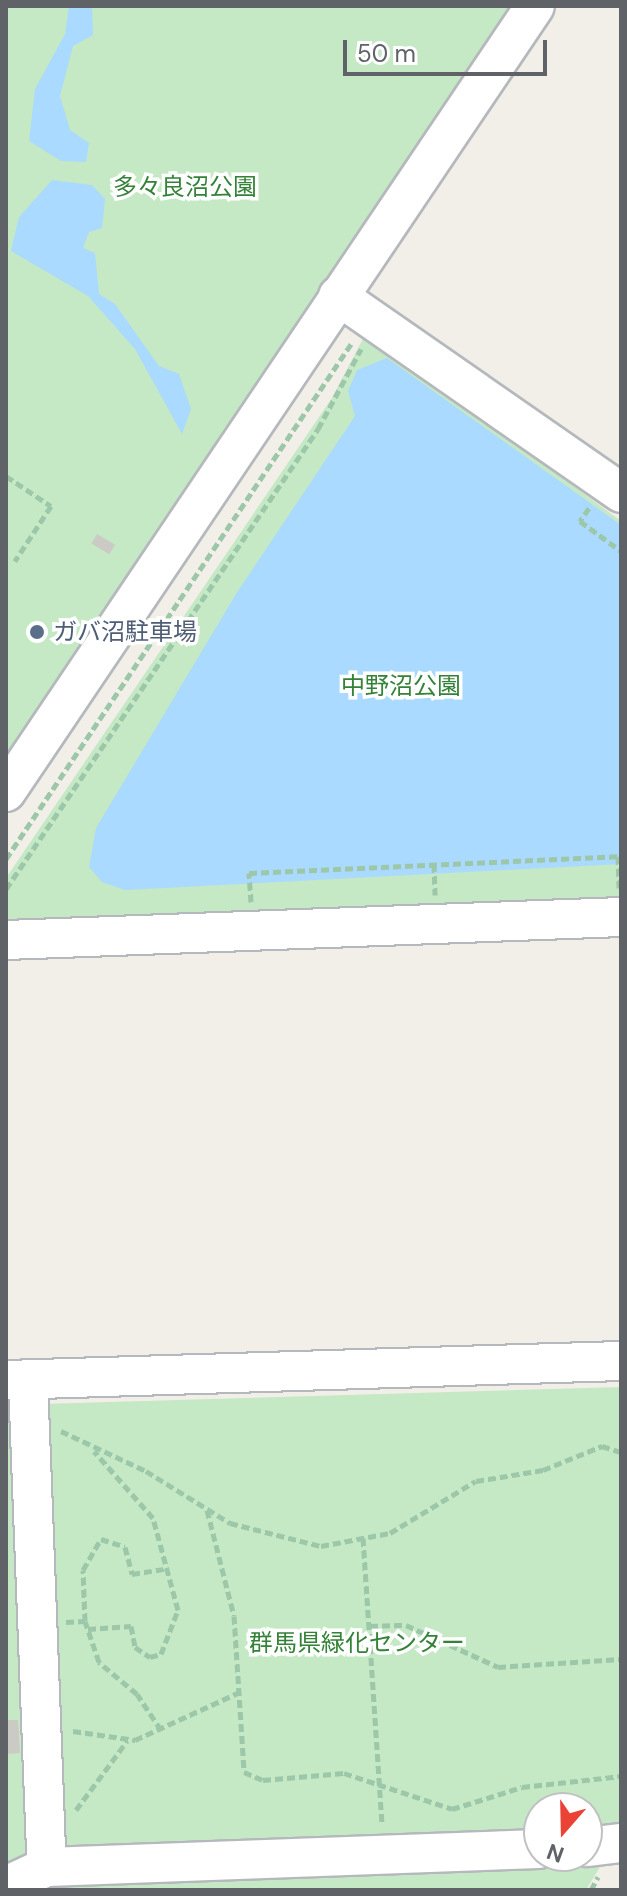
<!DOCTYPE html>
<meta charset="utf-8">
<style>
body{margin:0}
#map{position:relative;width:627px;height:1896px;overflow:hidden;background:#f1efe8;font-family:"DM Sans","Noto Sans JP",sans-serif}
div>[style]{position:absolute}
.green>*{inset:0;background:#c5e8c5}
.water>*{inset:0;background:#aadaff}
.building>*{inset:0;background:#cccac5;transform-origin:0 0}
.path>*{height:5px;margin-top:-2.5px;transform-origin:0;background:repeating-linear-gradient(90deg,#9cc7a9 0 8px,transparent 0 12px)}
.roads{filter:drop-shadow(2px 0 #b5b8bc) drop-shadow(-2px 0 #b5b8bc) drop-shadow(0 2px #b5b8bc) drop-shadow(0 -2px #b5b8bc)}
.minor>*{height:38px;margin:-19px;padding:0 19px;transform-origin:19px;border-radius:19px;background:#fff}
.dots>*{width:22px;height:22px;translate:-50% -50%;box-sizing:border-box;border:4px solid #fff;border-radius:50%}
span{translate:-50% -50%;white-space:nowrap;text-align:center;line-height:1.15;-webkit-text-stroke:7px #fff;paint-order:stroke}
.park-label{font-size:24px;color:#348238}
.service-label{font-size:24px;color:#4e5e75}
.left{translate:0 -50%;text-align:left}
.frame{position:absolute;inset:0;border:8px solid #5f6368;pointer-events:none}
.north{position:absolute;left:523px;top:1792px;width:80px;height:80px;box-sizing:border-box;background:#fff;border:2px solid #bfc1c3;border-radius:50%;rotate:200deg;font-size:22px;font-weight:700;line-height:32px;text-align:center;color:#5f6368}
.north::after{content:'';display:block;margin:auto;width:28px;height:36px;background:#ea4335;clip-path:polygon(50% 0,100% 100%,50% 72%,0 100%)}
.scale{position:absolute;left:343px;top:40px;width:204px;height:36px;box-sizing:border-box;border:4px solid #5f6368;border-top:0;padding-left:10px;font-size:24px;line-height:28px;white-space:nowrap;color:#5f6368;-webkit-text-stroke:6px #fff;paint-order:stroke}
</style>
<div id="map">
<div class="green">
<div style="clip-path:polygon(6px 6px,521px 6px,6px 771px)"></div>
<div style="clip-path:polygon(366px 333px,556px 459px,549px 468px,621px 521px,621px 900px,6px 923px,6px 878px,332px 398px)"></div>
<div style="clip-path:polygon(evenodd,621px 1387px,621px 1832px,586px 1890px,6px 1890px,6px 1405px,621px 1387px,539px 1808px,587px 1808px,587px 1856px,539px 1856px,539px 1808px)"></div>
</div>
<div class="water">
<div style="clip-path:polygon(69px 6px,92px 6px,93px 35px,73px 46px,60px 96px,70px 130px,89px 143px,86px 162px,61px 161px,29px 141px,35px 89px,65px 34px)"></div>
<div style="clip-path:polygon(52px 180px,92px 185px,105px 199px,102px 228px,89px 232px,83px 248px,95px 253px,99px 294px,115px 304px,159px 366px,179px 374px,191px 409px,182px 434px,135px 349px,88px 296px,11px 251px,19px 217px)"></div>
<div style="clip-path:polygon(387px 358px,621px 525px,621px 864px,125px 890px,102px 882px,89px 867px,96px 828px,236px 594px,355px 416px,348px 391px,357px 370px)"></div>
</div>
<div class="building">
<div style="left:97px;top:534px;width:21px;height:11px;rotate:31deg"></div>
<div style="clip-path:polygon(6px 1720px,18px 1720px,20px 1753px,6px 1754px)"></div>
</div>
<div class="path">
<div style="left:6px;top:476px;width:54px;rotate:33.7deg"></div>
<div style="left:51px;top:506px;width:66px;rotate:123.2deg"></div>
<div style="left:589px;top:508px;width:16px;rotate:125deg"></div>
<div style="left:580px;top:521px;width:51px;rotate:36.2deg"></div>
<div style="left:6px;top:859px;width:620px;rotate:-56.18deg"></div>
<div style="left:434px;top:864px;width:31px;rotate:88deg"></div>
<div style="left:6px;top:889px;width:556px;rotate:-55.85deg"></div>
<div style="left:318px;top:429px;width:91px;rotate:-61.7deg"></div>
<div style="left:251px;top:902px;width:29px;rotate:-94deg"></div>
<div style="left:249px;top:873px;width:369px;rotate:-2.6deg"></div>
<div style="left:618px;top:856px;width:32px;rotate:88deg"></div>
<div style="left:61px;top:1431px;width:94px;rotate:25.2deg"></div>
<div style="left:146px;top:1471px;width:99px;rotate:31.8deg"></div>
<div style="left:230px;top:1523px;width:94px;rotate:14.2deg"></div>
<div style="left:321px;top:1546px;width:70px;rotate:-10.7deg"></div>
<div style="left:390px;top:1533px;width:100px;rotate:-31.2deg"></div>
<div style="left:476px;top:1481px;width:68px;rotate:-9.3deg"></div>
<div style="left:543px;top:1470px;width:64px;rotate:-22.1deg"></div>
<div style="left:602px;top:1446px;width:20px;rotate:18deg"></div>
<div style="left:207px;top:1510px;width:109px;rotate:75.7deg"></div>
<div style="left:234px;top:1616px;width:156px;rotate:86.3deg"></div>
<div style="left:244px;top:1772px;width:21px;rotate:23deg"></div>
<div style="left:263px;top:1780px;width:81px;rotate:-4.9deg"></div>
<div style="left:344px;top:1773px;width:114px;rotate:18.4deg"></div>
<div style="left:452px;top:1809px;width:73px;rotate:-17.4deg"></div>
<div style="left:522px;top:1787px;width:100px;rotate:-6.3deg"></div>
<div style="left:363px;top:1538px;width:288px;rotate:86.2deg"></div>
<div style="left:66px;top:1622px;width:19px;rotate:-3deg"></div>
<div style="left:370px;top:1626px;width:36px;rotate:-2deg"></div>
<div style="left:406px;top:1625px;width:101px;rotate:24.5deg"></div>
<div style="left:498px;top:1667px;width:123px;rotate:-3.7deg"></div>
<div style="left:88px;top:1629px;width:43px;rotate:-4deg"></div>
<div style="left:131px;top:1626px;width:21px;rotate:79deg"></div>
<div style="left:135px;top:1647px;width:18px;rotate:34deg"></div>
<div style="left:150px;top:1657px;width:11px;rotate:-15deg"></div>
<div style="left:161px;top:1654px;width:47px;rotate:-68.9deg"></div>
<div style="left:178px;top:1610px;width:95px;rotate:-105.2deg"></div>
<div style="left:153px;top:1518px;width:89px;rotate:-131.4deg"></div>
<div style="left:161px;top:1730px;width:43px;rotate:-123.7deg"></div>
<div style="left:137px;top:1694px;width:50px;rotate:-139.9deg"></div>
<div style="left:99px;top:1662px;width:43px;rotate:-108.9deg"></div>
<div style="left:85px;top:1621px;width:51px;rotate:-92.2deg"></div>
<div style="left:83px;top:1570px;width:36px;rotate:-60deg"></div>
<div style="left:101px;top:1539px;width:25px;rotate:18deg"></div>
<div style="left:125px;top:1547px;width:28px;rotate:75deg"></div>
<div style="left:132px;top:1574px;width:36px;rotate:-9deg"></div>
<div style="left:73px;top:1731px;width:63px;rotate:8.3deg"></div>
<div style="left:135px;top:1740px;width:118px;rotate:-24.6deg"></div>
<div style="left:76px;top:1810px;width:86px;rotate:-53.5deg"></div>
<div style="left:591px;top:1890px;width:15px;rotate:-62deg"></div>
</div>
<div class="roads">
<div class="minor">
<div style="left:338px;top:296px;width:345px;rotate:34.8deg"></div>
<div style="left:6px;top:792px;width:947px;rotate:-56.06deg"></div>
<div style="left:6px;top:940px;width:615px;rotate:-2.14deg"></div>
<div style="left:6px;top:1380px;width:615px;rotate:-1.77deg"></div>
<div style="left:28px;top:1381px;width:486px;rotate:87.8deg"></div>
<div style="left:587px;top:1847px;width:34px;rotate:-7deg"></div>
<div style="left:12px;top:1883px;width:38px;rotate:-25deg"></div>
<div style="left:47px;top:1867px;width:492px;rotate:-2.1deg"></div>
</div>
</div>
<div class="dots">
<div style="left:37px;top:632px;background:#5c6f8a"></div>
</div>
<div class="park-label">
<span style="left:185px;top:187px">多々良沼公園</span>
<span style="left:401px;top:686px">中野沼公園</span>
<span style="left:357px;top:1643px">群馬県緑化センター</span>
</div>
<div class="service-label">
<span class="left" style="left:53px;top:632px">ガバ沼駐車場</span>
</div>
<div class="frame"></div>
<div class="north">N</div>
<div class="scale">50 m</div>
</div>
